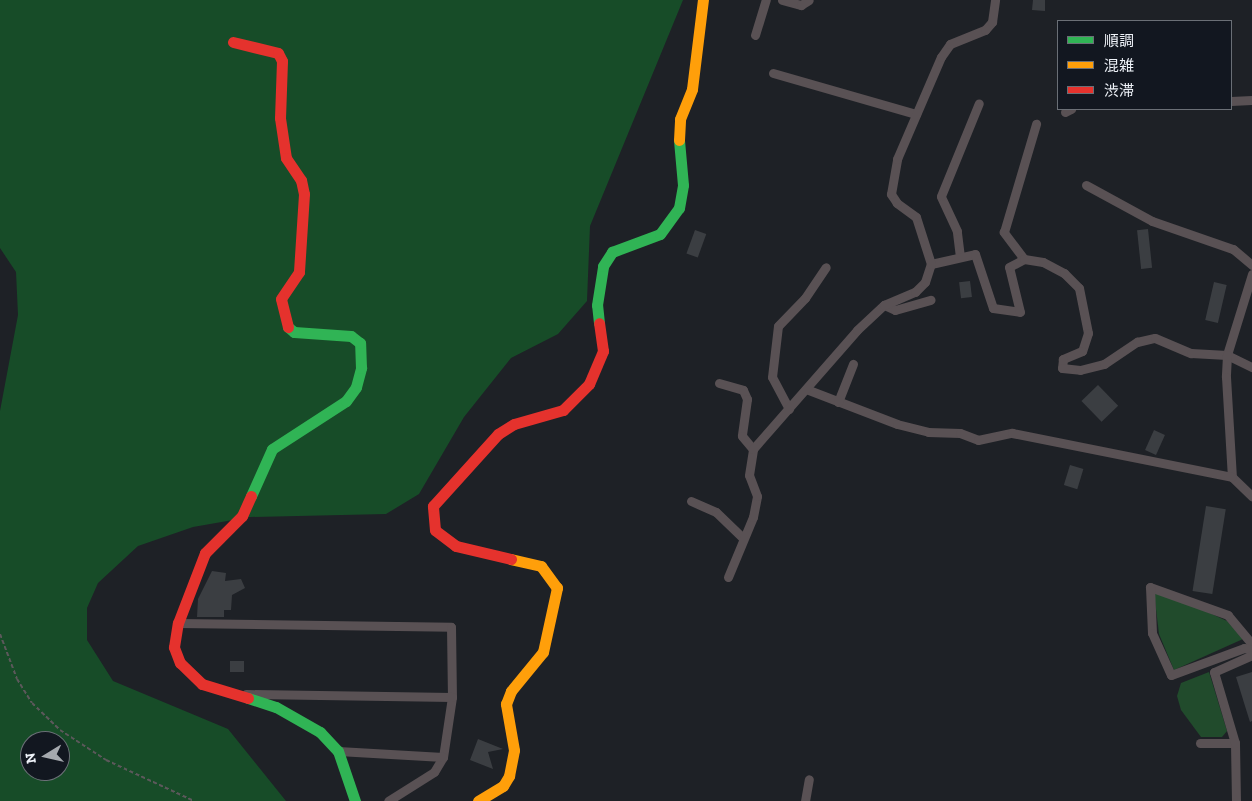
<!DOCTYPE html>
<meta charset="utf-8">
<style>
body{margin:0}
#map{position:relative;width:1252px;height:801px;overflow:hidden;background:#1e2126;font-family:"Zilla Slab","Noto Sans JP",serif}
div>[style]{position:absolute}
.green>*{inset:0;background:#214b2c}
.forest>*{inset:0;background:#174c28}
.building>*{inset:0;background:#3b3e42;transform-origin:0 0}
.path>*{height:2px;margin-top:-1px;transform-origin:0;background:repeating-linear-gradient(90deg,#5c585b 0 4px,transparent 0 6.5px)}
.street>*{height:9px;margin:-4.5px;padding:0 4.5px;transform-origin:4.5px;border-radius:4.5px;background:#595154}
.fast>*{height:11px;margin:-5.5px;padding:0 5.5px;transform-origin:5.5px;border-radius:5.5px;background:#30b455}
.slow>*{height:11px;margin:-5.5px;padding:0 5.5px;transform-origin:5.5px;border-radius:5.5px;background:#ff9f0a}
.jam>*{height:11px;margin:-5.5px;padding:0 5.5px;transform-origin:5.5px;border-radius:5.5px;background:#e5322d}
span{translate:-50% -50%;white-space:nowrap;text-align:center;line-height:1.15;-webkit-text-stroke:4px #121720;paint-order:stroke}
.legend{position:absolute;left:1057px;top:20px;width:175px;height:90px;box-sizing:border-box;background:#121720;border:1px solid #6a6f76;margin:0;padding:6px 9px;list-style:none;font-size:15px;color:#eef2f8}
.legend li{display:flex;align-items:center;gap:10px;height:25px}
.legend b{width:25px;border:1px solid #6a6f76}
.north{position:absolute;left:20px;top:731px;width:50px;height:50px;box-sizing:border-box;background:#121720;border:1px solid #6a6f76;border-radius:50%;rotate:261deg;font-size:14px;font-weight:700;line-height:20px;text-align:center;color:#eef2f8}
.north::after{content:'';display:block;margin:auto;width:18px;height:22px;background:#a5a9ae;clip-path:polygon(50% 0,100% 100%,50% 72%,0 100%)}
</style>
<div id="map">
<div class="green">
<div style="clip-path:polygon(1154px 592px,1168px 594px,1227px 621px,1243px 639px,1174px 670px,1159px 634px)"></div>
<div style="clip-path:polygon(1209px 672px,1227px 731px,1222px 737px,1201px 737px,1181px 710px,1177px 696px,1181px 683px)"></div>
</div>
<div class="forest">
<div style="clip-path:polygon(evenodd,0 0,683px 0,590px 226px,587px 301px,558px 334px,511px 358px,464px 417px,419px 494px,386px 514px,250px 517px,193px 527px,138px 546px,98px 583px,87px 608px,87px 640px,113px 681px,228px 729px,286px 801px,0 801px,0 411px,18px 315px,16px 272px,0 248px,0 0,30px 741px,60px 741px,60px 771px,30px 771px,30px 741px)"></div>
</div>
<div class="building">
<div style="clip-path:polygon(1033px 0,1045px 0,1045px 11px,1032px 10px)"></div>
<div style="left:1148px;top:229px;width:39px;height:11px;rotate:84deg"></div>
<div style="left:695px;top:230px;width:12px;height:25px;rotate:20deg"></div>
<div style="left:970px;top:281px;width:16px;height:11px;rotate:83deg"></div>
<div style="left:1214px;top:282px;width:13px;height:39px;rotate:13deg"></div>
<div style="left:1098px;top:385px;width:29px;height:23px;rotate:46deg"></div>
<div style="left:1154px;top:430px;width:12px;height:22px;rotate:24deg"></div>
<div style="left:1070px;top:465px;width:14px;height:21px;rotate:17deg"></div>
<div style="left:1206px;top:506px;width:20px;height:86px;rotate:9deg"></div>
<div style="clip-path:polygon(212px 571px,226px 573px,225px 581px,241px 579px,245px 588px,232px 595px,231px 610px,224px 610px,224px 617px,197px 617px,198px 599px)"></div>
<div style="left:230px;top:661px;width:14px;height:11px"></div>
<div style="clip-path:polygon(1252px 672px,1252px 721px,1250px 722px,1236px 677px)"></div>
<div style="clip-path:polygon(478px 739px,503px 749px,488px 752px,493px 769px,470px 760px)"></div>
</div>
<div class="path">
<div style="left:0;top:634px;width:48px;rotate:69.3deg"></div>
<div style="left:17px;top:679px;width:28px;rotate:58deg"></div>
<div style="left:32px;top:703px;width:39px;rotate:44deg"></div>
<div style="left:60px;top:730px;width:55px;rotate:33.1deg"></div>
<div style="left:106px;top:760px;width:97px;rotate:25deg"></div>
</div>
<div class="street">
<div style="left:782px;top:0;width:20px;rotate:15deg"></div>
<div style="left:801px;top:5px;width:9px;rotate:-32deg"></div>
<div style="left:755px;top:35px;width:37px;rotate:-73deg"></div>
<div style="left:773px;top:73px;width:149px;rotate:16deg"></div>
<div style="left:1231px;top:101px;width:21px;rotate:-3deg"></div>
<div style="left:1065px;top:112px;width:7px;rotate:-27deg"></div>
<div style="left:1086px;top:185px;width:75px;rotate:28.6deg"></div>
<div style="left:1152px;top:221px;width:86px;rotate:19.1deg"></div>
<div style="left:1233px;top:249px;width:25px;rotate:40deg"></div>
<div style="left:960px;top:257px;width:26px;rotate:-97deg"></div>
<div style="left:957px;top:231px;width:38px;rotate:-115deg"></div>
<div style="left:941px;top:196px;width:100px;rotate:-67.8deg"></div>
<div style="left:1024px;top:259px;width:34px;rotate:-127deg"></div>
<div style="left:1004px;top:232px;width:113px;rotate:-73.5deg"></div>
<div style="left:931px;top:264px;width:45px;rotate:-12.8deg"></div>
<div style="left:975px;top:254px;width:57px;rotate:71.6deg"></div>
<div style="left:993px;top:308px;width:27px;rotate:8deg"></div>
<div style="left:1020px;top:312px;width:46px;rotate:-103.7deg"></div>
<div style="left:1009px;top:267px;width:17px;rotate:-28deg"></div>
<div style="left:1024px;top:259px;width:19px;rotate:9deg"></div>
<div style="left:1043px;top:262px;width:24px;rotate:28deg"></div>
<div style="left:1064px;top:273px;width:21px;rotate:45deg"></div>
<div style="left:1079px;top:288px;width:46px;rotate:78.7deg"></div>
<div style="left:1088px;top:333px;width:19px;rotate:108deg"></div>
<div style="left:1082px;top:351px;width:21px;rotate:157deg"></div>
<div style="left:1063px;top:359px;width:9px;rotate:96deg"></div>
<div style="left:1062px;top:368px;width:18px;rotate:6deg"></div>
<div style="left:1080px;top:370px;width:25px;rotate:-14deg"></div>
<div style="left:1104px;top:364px;width:40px;rotate:-34deg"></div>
<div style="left:1137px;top:342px;width:18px;rotate:-13deg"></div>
<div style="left:1155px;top:338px;width:39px;rotate:23deg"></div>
<div style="left:1191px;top:353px;width:36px;rotate:3deg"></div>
<div style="left:1227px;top:355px;width:28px;rotate:26deg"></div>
<div style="left:1252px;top:274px;width:85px;rotate:107.2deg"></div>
<div style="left:1227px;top:355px;width:22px;rotate:93deg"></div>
<div style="left:1226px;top:377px;width:100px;rotate:86.6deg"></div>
<div style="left:1232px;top:477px;width:28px;rotate:44deg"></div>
<div style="left:884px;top:305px;width:12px;rotate:24deg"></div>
<div style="left:895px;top:310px;width:37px;rotate:-16deg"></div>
<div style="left:719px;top:383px;width:25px;rotate:16deg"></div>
<div style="left:743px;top:390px;width:10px;rotate:66deg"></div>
<div style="left:747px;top:399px;width:37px;rotate:98deg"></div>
<div style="left:742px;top:436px;width:17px;rotate:50deg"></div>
<div style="left:806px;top:389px;width:97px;rotate:21deg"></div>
<div style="left:897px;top:424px;width:32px;rotate:14deg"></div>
<div style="left:928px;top:432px;width:32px;rotate:2deg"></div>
<div style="left:960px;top:433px;width:19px;rotate:21deg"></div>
<div style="left:978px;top:440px;width:35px;rotate:-12deg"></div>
<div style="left:1012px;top:433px;width:224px;rotate:11.3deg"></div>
<div style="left:838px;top:402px;width:41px;rotate:-68.5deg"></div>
<div style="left:789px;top:409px;width:36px;rotate:-118deg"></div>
<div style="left:772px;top:377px;width:51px;rotate:-83.3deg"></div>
<div style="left:778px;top:326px;width:39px;rotate:-46deg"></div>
<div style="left:805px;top:298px;width:37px;rotate:-56deg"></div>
<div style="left:691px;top:501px;width:27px;rotate:24deg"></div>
<div style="left:716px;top:512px;width:36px;rotate:44deg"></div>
<div style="left:728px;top:577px;width:65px;rotate:-67.4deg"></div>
<div style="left:753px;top:517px;width:21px;rotate:-79deg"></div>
<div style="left:757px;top:496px;width:22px;rotate:-111deg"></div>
<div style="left:749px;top:475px;width:26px;rotate:-81deg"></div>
<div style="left:753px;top:449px;width:158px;rotate:-48.8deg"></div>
<div style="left:857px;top:330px;width:37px;rotate:-43deg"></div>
<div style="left:884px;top:305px;width:34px;rotate:-23deg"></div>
<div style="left:915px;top:292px;width:14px;rotate:-45deg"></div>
<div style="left:925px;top:282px;width:19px;rotate:-72deg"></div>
<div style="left:931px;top:264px;width:49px;rotate:-107.7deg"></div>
<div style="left:916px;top:217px;width:24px;rotate:-144deg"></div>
<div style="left:897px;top:203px;width:11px;rotate:-124deg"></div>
<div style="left:891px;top:194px;width:36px;rotate:-80deg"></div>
<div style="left:897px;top:159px;width:111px;rotate:-66.7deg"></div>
<div style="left:941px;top:57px;width:16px;rotate:-55deg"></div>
<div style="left:950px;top:44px;width:38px;rotate:-22deg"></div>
<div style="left:985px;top:30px;width:11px;rotate:-49deg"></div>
<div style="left:992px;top:22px;width:22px;rotate:-82deg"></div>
<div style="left:178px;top:623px;width:273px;rotate:0.8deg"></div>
<div style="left:451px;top:627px;width:70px;rotate:89.2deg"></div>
<div style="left:452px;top:697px;width:61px;rotate:98.5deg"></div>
<div style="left:443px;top:757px;width:17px;rotate:121deg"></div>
<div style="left:434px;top:772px;width:54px;rotate:147.8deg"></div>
<div style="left:1252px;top:644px;width:38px;rotate:-130deg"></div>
<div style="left:1228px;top:615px;width:83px;rotate:-160.3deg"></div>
<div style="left:1150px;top:587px;width:46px;rotate:87.5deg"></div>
<div style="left:1152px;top:633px;width:46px;rotate:65.7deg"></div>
<div style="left:1171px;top:675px;width:78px;rotate:-20.3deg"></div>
<div style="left:1244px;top:648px;width:8px;rotate:14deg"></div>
<div style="left:246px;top:694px;width:206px;rotate:0.8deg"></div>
<div style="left:1200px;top:743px;width:35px"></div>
<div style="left:338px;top:751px;width:105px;rotate:3.3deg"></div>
<div style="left:805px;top:801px;width:22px;rotate:-80deg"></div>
<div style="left:1236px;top:801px;width:58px;rotate:-91deg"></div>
<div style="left:1235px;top:743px;width:74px;rotate:-106.5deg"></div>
<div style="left:1214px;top:672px;width:42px;rotate:-24.1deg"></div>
</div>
<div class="fast">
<div style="left:599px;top:323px;width:18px;rotate:-96deg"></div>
<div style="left:597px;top:305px;width:39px;rotate:-81deg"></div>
<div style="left:603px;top:266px;width:17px;rotate:-57deg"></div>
<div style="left:612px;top:252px;width:51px;rotate:-20.6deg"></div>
<div style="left:660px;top:234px;width:32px;rotate:-54deg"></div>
<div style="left:679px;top:208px;width:23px;rotate:-80deg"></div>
<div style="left:683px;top:185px;width:45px;rotate:-95.1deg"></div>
<div style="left:251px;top:496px;width:51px;rotate:-65.9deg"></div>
<div style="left:272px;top:449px;width:88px;rotate:-33deg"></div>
<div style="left:346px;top:401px;width:17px;rotate:-54deg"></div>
<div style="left:356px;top:387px;width:20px;rotate:-75deg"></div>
<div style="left:361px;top:368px;width:25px;rotate:-92deg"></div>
<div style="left:360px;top:343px;width:11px;rotate:-142deg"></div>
<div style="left:351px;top:336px;width:57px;rotate:-176deg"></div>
<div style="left:294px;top:332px;width:8px;rotate:-140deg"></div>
<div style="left:248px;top:698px;width:29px;rotate:18deg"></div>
<div style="left:276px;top:707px;width:51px;rotate:29.6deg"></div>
<div style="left:320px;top:732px;width:26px;rotate:47deg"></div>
<div style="left:338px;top:751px;width:53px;rotate:71.2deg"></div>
</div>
<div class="slow">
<div style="left:679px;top:140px;width:21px;rotate:-87deg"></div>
<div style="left:680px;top:119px;width:32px;rotate:-68deg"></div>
<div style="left:692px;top:89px;width:90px;rotate:-83deg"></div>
<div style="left:478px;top:801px;width:29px;rotate:-31deg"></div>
<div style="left:503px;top:786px;width:12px;rotate:-59deg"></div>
<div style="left:509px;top:776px;width:26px;rotate:-79deg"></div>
<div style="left:514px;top:750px;width:47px;rotate:-99.9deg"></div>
<div style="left:506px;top:704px;width:14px;rotate:-69deg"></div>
<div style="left:511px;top:691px;width:50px;rotate:-50.6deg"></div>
<div style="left:543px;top:652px;width:66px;rotate:-77.7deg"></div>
<div style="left:557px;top:588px;width:27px;rotate:-126deg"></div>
<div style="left:541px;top:566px;width:31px;rotate:-167deg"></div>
</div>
<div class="jam">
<div style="left:233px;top:42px;width:46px;rotate:13.7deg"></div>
<div style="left:278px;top:53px;width:9px;rotate:63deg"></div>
<div style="left:282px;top:61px;width:57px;rotate:92deg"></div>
<div style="left:280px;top:118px;width:40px;rotate:81.5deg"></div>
<div style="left:286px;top:158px;width:27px;rotate:56deg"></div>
<div style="left:301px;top:180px;width:14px;rotate:78deg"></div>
<div style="left:304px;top:194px;width:78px;rotate:93.7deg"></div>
<div style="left:299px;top:272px;width:32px;rotate:124deg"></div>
<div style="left:281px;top:299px;width:29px;rotate:76deg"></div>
<div style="left:511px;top:559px;width:57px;rotate:-166.7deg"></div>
<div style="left:456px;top:546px;width:26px;rotate:-143deg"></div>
<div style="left:435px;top:530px;width:24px;rotate:-95deg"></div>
<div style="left:433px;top:506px;width:97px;rotate:-47.9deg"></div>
<div style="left:498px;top:434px;width:19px;rotate:-32deg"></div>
<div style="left:514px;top:424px;width:51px;rotate:-15.9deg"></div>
<div style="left:563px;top:410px;width:37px;rotate:-45deg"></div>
<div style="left:589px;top:384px;width:36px;rotate:-67deg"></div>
<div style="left:603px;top:351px;width:28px;rotate:-98deg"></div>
<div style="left:248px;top:698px;width:48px;rotate:-163.1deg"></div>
<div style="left:202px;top:684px;width:30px;rotate:-136deg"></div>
<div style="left:180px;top:663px;width:17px;rotate:-111deg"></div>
<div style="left:174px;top:647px;width:24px;rotate:-81deg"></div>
<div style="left:178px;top:623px;width:75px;rotate:-68.9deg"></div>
<div style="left:205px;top:553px;width:52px;rotate:-45deg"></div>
<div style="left:242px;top:516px;width:22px;rotate:-66deg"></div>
</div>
<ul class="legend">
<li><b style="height:6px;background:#30b455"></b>順調</li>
<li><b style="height:6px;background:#ff9f0a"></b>混雑</li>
<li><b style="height:6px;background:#e5322d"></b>渋滞</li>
</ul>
<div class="north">N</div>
</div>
